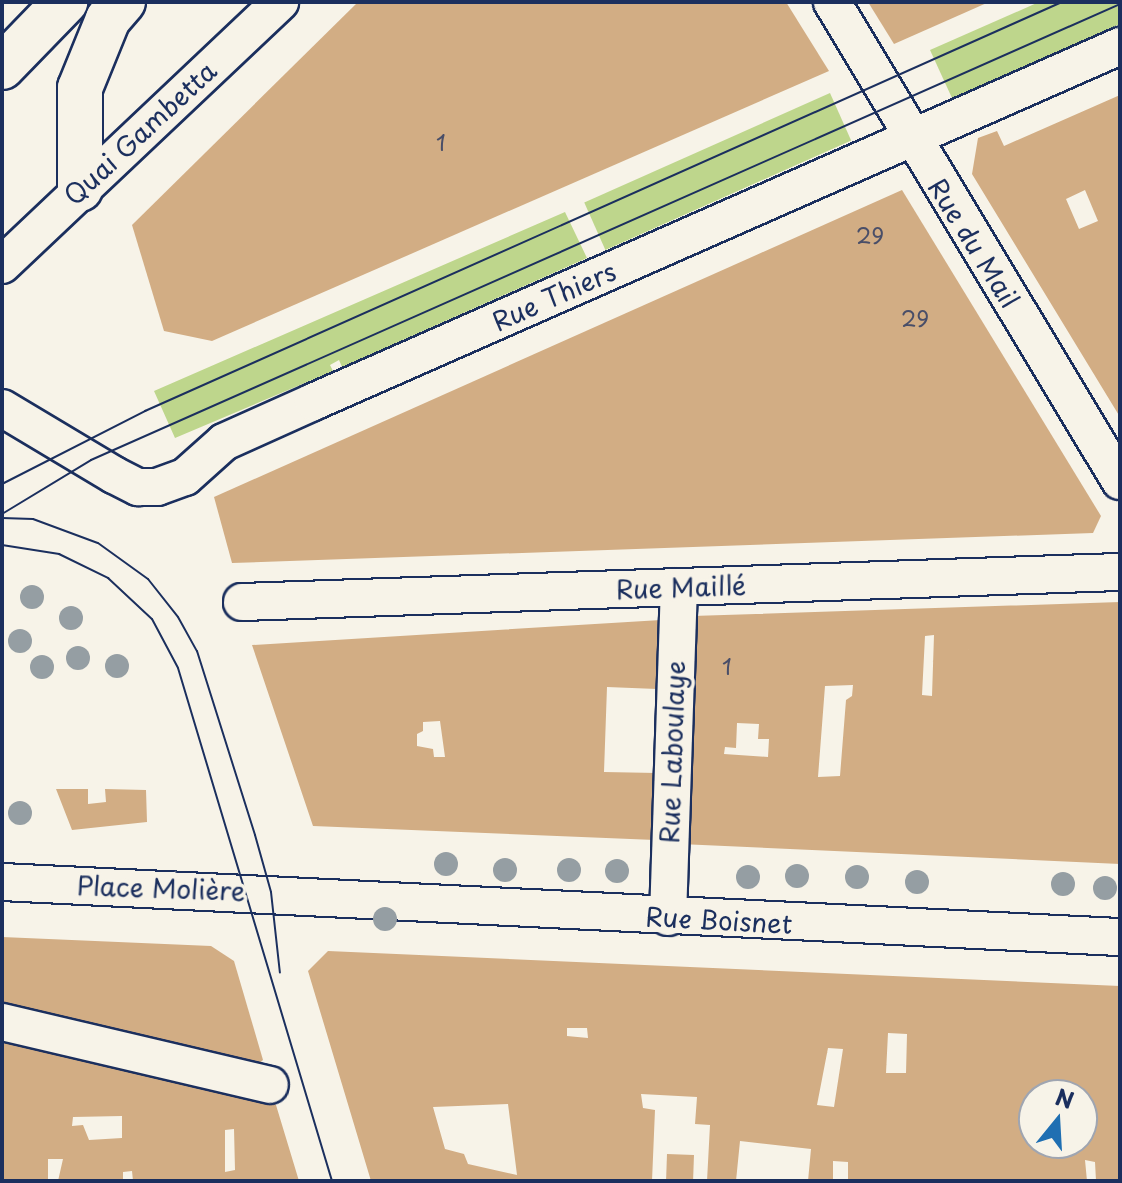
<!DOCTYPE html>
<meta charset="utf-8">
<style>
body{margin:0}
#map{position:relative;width:1122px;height:1183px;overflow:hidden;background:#f7f3e8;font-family:"Playpen Sans",sans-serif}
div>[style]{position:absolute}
.green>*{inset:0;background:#bed68c;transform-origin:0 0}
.building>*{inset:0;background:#d2ad84;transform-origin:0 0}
.roads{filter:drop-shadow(2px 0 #1b2f5e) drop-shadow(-2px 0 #1b2f5e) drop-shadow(0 2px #1b2f5e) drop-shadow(0 -2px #1b2f5e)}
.street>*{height:36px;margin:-18px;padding:0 18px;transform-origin:18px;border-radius:18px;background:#f7f3e8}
.highway>*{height:44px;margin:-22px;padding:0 22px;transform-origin:22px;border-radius:22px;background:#f7f3e8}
.tram>*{height:2px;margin:-1px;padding:0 1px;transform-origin:1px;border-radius:1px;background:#1b2f5e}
.trees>*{width:24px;height:24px;margin:-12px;border-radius:50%;background:#959ea3}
span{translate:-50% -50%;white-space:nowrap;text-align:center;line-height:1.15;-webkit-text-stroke:7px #f7f3e8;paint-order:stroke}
.number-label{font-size:22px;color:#494e68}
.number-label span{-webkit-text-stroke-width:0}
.street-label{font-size:26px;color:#1b2f5e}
.frame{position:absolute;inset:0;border:4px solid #1b2f5e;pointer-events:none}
.north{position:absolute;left:1018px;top:1079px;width:80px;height:80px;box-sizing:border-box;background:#f7f3e8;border:2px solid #9fa5b1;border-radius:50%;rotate:18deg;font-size:22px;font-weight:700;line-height:32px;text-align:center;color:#1b2f5e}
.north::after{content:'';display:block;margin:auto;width:28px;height:36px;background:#1f6fb2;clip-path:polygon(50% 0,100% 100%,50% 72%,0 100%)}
</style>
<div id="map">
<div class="green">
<div style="clip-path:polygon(1039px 2px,1120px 2px,1120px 24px,952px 98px,930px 50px)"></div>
<div style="left:830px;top:93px;width:52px;height:269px;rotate:66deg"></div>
<div style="clip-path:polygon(565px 212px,587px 258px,342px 367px,339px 360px,330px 365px,333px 371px,175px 438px,154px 391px)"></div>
</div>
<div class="building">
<div style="clip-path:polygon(358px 2px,786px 2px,829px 71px,212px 341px,164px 331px,132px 225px)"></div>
<div style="clip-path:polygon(868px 2px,989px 2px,894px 44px)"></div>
<div style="clip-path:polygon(evenodd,1120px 95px,1120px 417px,972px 174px,978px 138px,997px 131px,1004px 146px,1120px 95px,1085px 190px,1098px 221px,1079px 229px,1066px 199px,1085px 190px)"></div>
<div style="clip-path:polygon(902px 190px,1101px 516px,1093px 533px,232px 563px,214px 497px)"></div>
<div style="clip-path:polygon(evenodd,1120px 602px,1120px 864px,680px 844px,692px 616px,1120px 602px,934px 635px,932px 696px,922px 695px,925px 636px,934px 635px,1120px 602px,853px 685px,852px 696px,846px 700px,840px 776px,818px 777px,825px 686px,853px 685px,1120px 602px,737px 723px,759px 724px,758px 739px,769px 739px,768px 757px,724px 754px,725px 747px,736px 748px,737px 723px)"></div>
<div style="clip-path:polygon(evenodd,661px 620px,657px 689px,607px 687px,604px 772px,657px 773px,655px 840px,313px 826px,252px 645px,661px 620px,440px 721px,445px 757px,434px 757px,433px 749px,417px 746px,417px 734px,423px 731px,423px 722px,440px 721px)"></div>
<div style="clip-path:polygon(56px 789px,88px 789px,88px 804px,106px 802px,105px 789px,146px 790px,147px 822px,72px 830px)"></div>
<div style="clip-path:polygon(2px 937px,211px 946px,234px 961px,263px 1060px,255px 1067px,2px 1003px)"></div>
<div style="clip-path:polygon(evenodd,328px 951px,1120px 986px,1120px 1181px,1096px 1181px,1095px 1162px,1085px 1160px,1087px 1181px,848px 1181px,848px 1162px,833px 1161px,833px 1181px,808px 1181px,811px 1149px,740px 1141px,736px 1181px,707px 1181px,710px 1125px,695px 1124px,697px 1097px,641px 1094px,643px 1108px,655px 1110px,652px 1181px,371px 1181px,308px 971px,328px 951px,567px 1028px,587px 1028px,588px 1038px,567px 1036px,567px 1028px,328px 951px,888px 1033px,907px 1034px,906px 1073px,886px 1073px,888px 1033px,328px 951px,828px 1048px,843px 1049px,834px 1107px,817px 1105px,828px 1048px,328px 951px,1034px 1095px,1082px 1095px,1082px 1143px,1034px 1143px,1034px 1095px,328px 951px,508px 1104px,517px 1175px,468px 1164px,464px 1154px,445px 1149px,433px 1107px,508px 1104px)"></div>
<div style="clip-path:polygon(evenodd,2px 1033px,269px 1098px,276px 1105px,299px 1181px,133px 1181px,132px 1171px,123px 1172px,123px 1181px,58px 1181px,63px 1159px,48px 1159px,48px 1181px,2px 1181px,2px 1033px,122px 1116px,122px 1138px,89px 1140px,83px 1125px,72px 1126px,73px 1117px,122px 1116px,2px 1033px,234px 1129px,235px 1170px,225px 1172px,225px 1130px,234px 1129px)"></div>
<div style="left:667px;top:1154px;width:27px;height:27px;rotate:2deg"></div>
</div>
<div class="roads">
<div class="street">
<div style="left:832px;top:2px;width:559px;rotate:58.98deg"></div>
<div style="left:2px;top:265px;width:383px;rotate:-43.4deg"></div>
<div style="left:2px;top:408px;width:131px;rotate:30.9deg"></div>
<div style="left:114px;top:475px;width:27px;rotate:27deg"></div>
<div style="left:138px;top:487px;width:19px"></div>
<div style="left:157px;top:487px;width:30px;rotate:-20deg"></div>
<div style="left:185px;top:477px;width:52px;rotate:-41.9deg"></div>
<div style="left:224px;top:442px;width:98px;rotate:-24.2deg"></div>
<div style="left:313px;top:402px;width:882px;rotate:-23.8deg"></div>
<div style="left:242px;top:602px;width:879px;rotate:-1.96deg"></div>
<div style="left:2px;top:882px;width:1119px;rotate:2.82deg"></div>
<div style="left:668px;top:917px;width:330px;rotate:-88.1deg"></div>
<div style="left:2px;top:1022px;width:275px;rotate:13.2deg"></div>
</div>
<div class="highway">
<div style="left:2px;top:67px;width:91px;rotate:-45.9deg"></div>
<div style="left:80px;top:189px;width:101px;rotate:-90deg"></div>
<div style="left:80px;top:88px;width:74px;rotate:-67.9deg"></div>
<div style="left:108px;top:19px;width:23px;rotate:-49deg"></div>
</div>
</div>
<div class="tram">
<div style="left:2px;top:484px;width:161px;rotate:-27deg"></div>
<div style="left:145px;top:411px;width:1004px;rotate:-24.04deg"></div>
<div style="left:2px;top:514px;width:104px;rotate:-31.2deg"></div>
<div style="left:91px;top:460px;width:1126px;rotate:-23.9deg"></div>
<div style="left:2px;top:518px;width:31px;rotate:2deg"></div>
<div style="left:33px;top:519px;width:69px;rotate:20.3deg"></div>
<div style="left:98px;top:543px;width:62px;rotate:35.8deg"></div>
<div style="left:148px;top:579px;width:48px;rotate:51.7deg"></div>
<div style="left:178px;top:617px;width:39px;rotate:61deg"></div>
<div style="left:197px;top:651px;width:193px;rotate:72.5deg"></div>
<div style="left:255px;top:835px;width:59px;rotate:74.3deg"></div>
<div style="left:271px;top:892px;width:81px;rotate:83.7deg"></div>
<div style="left:2px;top:545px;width:58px;rotate:9deg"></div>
<div style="left:59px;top:554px;width:55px;rotate:26.1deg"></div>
<div style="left:108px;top:578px;width:60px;rotate:43deg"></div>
<div style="left:152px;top:619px;width:55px;rotate:62deg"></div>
<div style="left:178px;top:668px;width:536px;rotate:73.29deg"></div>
</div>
<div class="trees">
<div style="left:32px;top:597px"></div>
<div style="left:71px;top:618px"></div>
<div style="left:20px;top:641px"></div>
<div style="left:78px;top:658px"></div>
<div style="left:117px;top:666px"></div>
<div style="left:42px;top:667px"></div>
<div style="left:20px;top:813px"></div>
<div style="left:446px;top:864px"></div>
<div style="left:505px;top:870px"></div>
<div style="left:569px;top:870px"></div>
<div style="left:617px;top:871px"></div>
<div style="left:797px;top:876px"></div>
<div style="left:748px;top:877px"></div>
<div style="left:857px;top:877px"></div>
<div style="left:917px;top:882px"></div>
<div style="left:1063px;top:884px"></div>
<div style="left:1105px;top:888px"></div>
<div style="left:385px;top:919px"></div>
</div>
<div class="number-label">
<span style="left:441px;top:142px">1</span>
<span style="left:870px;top:235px">29</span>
<span style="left:915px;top:318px">29</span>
<span style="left:727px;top:666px">1</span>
</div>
<div class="street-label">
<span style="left:140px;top:133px;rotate:-43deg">Quai Gambetta</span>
<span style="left:974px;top:243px;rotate:58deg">Rue du Mail</span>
<span style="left:554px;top:296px;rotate:-24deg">Rue Thiers</span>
<span style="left:681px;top:587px;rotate:-2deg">Rue Maillé</span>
<span style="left:672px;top:752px;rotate:-88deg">Rue Laboulaye</span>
<span style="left:161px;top:888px;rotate:2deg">Place Molière</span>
<span style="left:719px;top:920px;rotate:3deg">Rue Boisnet</span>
</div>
<div class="frame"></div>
<div class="north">N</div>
</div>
